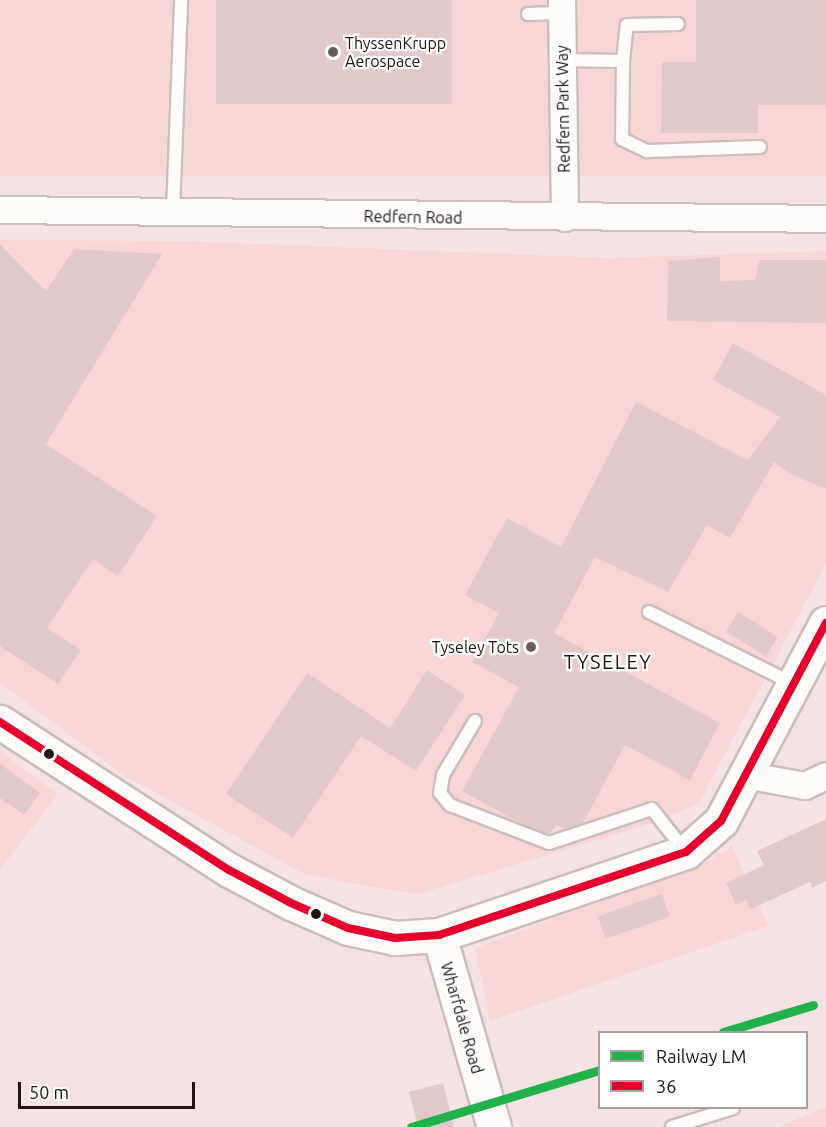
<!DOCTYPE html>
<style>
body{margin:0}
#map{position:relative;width:826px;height:1127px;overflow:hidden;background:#f5e3e3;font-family:Ubuntu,sans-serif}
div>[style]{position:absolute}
.built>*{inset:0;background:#f9d6d6;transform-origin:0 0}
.building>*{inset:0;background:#e2caca;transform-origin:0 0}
.roads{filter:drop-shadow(2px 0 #cdbebe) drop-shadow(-2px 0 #cdbebe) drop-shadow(0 2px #cdbebe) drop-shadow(0 -2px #cdbebe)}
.lane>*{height:12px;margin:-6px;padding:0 6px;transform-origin:6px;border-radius:6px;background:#fefbfb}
.street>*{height:26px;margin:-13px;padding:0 13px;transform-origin:13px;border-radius:13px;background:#fefbfb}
.secondary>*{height:33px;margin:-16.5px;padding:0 16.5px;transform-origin:16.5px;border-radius:16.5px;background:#fefbfb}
.bus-1>*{height:8px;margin:-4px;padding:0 4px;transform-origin:4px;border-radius:4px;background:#e4002b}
.rail-1>*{height:9px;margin:-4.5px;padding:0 4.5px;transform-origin:4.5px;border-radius:4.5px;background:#22b24c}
.dots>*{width:16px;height:16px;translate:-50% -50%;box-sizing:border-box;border:3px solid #fff;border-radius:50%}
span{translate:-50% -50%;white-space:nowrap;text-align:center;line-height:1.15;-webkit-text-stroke:4.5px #fff;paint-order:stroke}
.poi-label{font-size:16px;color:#221414}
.left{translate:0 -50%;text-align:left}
.right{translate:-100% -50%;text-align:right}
.street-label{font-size:16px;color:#221414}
.quarter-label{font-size:20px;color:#221414;letter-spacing:1.5px}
.legend{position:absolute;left:598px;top:1031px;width:210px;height:78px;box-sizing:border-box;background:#fff;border:2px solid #a7a1a1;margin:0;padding:8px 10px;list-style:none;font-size:18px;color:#221414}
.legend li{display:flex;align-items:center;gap:12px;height:30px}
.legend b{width:30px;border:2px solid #a7a1a1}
.scale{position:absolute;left:18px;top:1082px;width:177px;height:27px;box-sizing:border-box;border:3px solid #221414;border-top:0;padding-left:8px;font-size:18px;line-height:21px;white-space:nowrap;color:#221414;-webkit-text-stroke:4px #fff;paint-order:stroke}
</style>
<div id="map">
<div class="built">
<div style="left:0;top:0;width:826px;height:176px"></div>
<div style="clip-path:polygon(0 240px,184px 241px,609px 258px,826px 251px,826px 564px,699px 803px,659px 821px,419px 894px,378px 888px,304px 874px,123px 775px,0 683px)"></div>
<div style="clip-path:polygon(0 751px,58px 794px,0 870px)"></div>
<div style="clip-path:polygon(732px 846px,768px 926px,490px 1021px,475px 948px,703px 864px)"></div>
<div style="clip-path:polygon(826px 1107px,826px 1127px,777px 1127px)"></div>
</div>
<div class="building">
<div style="left:216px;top:0;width:236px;height:104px"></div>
<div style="clip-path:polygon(696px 0,826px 0,826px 105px,758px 105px,758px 133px,661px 133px,662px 62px,696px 62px)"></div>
<div style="clip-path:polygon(0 244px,46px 291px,74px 249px,162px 254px,46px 444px,157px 516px,118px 576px,93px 559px,47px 628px,81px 650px,58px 684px,0 646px)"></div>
<div style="clip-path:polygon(720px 257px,720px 281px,755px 280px,759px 260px,826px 260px,826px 323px,667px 321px,668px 261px)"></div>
<div style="clip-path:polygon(733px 343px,826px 395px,826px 489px,790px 474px,774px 462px,730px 538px,707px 525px,668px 592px,595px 557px,554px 633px,720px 723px,690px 780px,625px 745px,583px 823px,566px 829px,557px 825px,549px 834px,522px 824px,462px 791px,519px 687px,472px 662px,499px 613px,465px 595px,507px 518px,561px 547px,636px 402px,748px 460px,780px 417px,713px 380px)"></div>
<div style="left:738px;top:612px;width:47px;height:23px;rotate:32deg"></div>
<div style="clip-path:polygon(427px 670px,465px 695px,416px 771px,361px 736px,293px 838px,226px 794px,307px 673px,390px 728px)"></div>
<div style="clip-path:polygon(0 764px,40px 793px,24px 815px,0 798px)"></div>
<div style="clip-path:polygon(826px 819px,826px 881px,812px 888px,810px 882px,751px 909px,746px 900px,736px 905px,726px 883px,764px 865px,757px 851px)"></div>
<div style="left:662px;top:894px;width:24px;height:68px;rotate:71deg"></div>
<div style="clip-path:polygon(443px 1083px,454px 1127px,418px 1127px,409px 1092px)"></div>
</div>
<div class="roads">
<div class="lane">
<div style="left:528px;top:14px;width:34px;rotate:-2deg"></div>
<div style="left:563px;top:60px;width:60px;rotate:1deg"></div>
<div style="left:623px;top:61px;width:78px;rotate:90.7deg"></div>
<div style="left:622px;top:139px;width:28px;rotate:26deg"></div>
<div style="left:647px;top:151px;width:113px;rotate:-2deg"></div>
<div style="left:623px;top:61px;width:36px;rotate:-84deg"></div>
<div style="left:627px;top:25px;width:51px;rotate:-1.1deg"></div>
<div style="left:173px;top:212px;width:212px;rotate:-87.8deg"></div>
<div style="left:649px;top:612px;width:160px;rotate:26.4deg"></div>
<div style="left:475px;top:721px;width:63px;rotate:120.7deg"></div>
<div style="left:443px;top:775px;width:18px;rotate:99deg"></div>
<div style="left:440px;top:793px;width:16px;rotate:50deg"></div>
<div style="left:450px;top:805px;width:106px;rotate:21deg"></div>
<div style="left:549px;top:843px;width:108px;rotate:-18.3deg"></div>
<div style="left:652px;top:809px;width:53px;rotate:51.8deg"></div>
<div style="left:672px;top:1127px;width:64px;rotate:-17.3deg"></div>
</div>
<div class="street">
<div style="left:562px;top:0;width:218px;rotate:89.2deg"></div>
<div style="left:0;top:210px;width:826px;rotate:0.62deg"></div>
<div style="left:745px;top:775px;width:61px;rotate:10.4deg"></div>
<div style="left:805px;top:786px;width:23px;rotate:-25deg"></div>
</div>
<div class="secondary">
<div style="left:0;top:722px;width:273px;rotate:32.9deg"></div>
<div style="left:229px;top:870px;width:70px;rotate:28deg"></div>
<div style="left:291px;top:903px;width:62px;rotate:23.7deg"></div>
<div style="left:348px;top:928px;width:48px;rotate:12deg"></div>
<div style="left:395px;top:938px;width:44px;rotate:-3.9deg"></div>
<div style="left:439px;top:935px;width:261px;rotate:-18.6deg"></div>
<div style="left:686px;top:852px;width:47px;rotate:-41.5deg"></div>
<div style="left:721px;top:821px;width:224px;rotate:-62.1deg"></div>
<div style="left:439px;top:935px;width:200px;rotate:74deg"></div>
</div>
</div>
<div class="bus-1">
<div style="left:0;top:722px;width:273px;rotate:32.9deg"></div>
<div style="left:229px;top:870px;width:70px;rotate:28deg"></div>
<div style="left:291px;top:903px;width:62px;rotate:23.7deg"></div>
<div style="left:348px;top:928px;width:48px;rotate:12deg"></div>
<div style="left:395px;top:938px;width:44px;rotate:-3.9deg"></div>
<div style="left:439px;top:935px;width:261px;rotate:-18.6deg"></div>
<div style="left:686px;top:852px;width:47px;rotate:-41.5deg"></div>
<div style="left:721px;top:821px;width:224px;rotate:-62.1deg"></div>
</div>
<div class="rail-1">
<div style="left:723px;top:1032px;width:94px;rotate:-16.7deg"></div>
<div style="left:411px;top:1127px;width:197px;rotate:-16.8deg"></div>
</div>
<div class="dots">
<div style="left:333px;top:52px;background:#6c5c5c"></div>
<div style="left:531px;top:647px;background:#6c5c5c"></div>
<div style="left:49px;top:754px;background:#221414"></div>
<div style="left:316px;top:914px;background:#221414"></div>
</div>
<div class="poi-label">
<span class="left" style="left:345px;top:52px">ThyssenKrupp<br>Aerospace</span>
<span class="right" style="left:519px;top:647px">Tyseley Tots</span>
</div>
<div class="street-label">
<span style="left:563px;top:109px;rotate:-91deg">Redfern Park Way</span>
<span style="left:413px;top:217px;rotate:1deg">Redfern Road</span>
<span style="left:462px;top:1018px;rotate:74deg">Wharfdale Road</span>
</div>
<div class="quarter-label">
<span style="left:608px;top:661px">TYSELEY</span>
</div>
<ul class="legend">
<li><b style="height:8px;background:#22b24c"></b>Railway LM</li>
<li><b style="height:8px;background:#e4002b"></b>36</li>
</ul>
<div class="scale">50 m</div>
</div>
